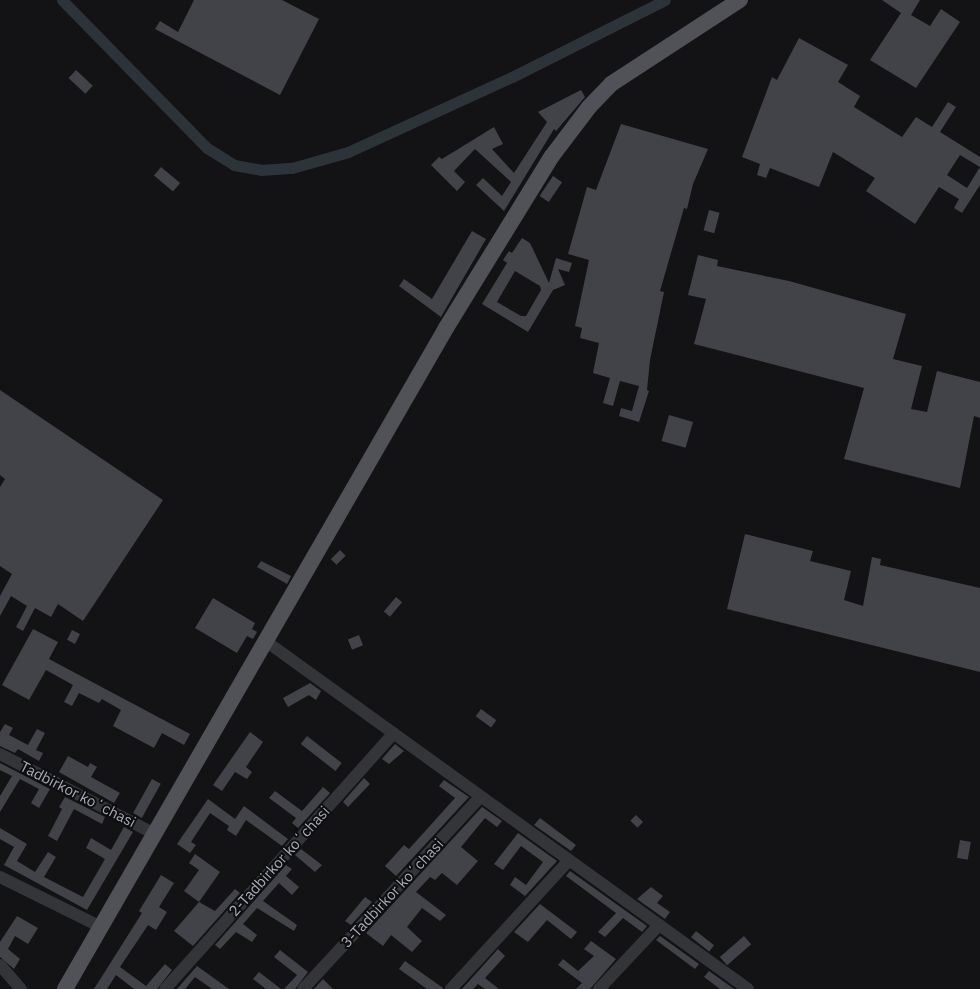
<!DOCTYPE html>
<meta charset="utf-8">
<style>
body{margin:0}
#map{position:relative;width:980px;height:989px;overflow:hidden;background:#131315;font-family:"IBM Plex Sans",sans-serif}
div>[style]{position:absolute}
.canal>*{height:11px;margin:-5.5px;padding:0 5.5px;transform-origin:5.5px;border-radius:5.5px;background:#2c343a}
.building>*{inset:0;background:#424348;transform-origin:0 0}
.minor>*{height:12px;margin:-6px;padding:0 6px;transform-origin:6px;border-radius:6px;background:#343539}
.major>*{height:16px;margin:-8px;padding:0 8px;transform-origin:8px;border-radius:8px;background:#505258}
span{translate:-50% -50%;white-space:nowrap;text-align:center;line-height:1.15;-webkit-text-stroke:4px #0e0e10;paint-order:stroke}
.street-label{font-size:15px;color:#a5aab5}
</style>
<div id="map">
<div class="canal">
<div style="left:62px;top:0;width:207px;rotate:45.6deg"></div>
<div style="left:207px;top:148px;width:32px;rotate:32deg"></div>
<div style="left:234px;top:165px;width:27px;rotate:10deg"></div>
<div style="left:261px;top:170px;width:31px;rotate:-4deg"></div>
<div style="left:292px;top:168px;width:58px;rotate:-15.9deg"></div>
<div style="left:348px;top:152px;width:180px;rotate:-24.6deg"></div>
<div style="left:512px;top:77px;width:171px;rotate:-26.7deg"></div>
</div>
<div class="building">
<div style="clip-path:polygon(194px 0,282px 0,319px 19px,280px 95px,155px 29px,160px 21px,178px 32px)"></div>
<div style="clip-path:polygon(882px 0,920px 0,911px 15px,930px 26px,941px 9px,960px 22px,916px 88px,870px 60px,901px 13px)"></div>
<div style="clip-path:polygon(evenodd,799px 38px,848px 65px,838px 82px,860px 96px,854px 107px,902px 137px,916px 117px,932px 127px,948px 102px,956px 107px,940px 132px,980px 157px,980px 185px,962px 213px,954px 208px,959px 199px,939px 187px,915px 224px,866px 191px,875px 178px,833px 152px,819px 187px,770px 168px,766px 178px,757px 175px,760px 164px,742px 157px,772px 77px,777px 80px,799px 38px,960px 155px,980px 167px,967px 188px,947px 175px,960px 155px)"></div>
<div style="left:76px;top:70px;width:23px;height:11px;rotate:43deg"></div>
<div style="clip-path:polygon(581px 90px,585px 97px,556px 131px,554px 129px,504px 211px,476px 185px,483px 178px,502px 196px,511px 182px,475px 149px,454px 171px,465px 182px,457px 191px,431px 165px,439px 157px,442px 159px,494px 127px,503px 144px,492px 149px,514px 173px,547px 122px,538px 112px)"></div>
<div style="clip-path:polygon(621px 124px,708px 149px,693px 184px,687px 209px,684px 208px,660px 291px,664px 292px,650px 360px,647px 390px,649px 391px,639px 422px,619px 416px,621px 408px,632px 411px,639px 386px,620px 381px,613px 406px,603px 403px,610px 378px,593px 373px,599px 343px,580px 338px,582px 328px,575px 326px,589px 260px,568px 254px,587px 187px,596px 190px)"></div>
<div style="left:161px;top:167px;width:25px;height:11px;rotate:40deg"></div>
<div style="left:553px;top:176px;width:11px;height:24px;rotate:34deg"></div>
<div style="left:709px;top:210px;width:11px;height:21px;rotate:15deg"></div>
<div style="clip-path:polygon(472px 231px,486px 239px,441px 317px,399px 286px,404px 279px,432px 299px)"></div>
<div style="clip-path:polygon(evenodd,522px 238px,530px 243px,549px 283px,556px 258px,572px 263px,569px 272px,558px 269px,565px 285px,553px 290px,528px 332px,482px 304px,507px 263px,503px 260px,509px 251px,512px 253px,522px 238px,515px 271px,540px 286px,541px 290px,526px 316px,521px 316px,497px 302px,515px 271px)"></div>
<div style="clip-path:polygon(698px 255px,718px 260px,717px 266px,789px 281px,906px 314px,893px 359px,922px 366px,911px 409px,927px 412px,937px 371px,980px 382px,980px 418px,974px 416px,960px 488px,844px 459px,864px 388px,694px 344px,706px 299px,688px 295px)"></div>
<div style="clip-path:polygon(0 390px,163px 500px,83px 621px,58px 604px,51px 617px,35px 608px,23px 631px,16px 627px,27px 606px,11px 596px,0 616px,0 596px,12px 574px,0 566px,0 487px,5px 479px,0 475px)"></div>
<div style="left:669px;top:415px;width:25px;height:27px;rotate:16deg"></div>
<div style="clip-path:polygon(745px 534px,813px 551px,810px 561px,851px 571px,844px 600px,863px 606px,872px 557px,881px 559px,880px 565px,980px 588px,980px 672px,727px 609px)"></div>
<div style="left:340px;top:550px;width:8px;height:13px;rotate:45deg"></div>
<div style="clip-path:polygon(261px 561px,291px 576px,287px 584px,257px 567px)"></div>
<div style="left:396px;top:597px;width:8px;height:19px;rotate:40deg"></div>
<div style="clip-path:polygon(213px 598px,255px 623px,252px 629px,257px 632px,253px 639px,247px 636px,237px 653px,195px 628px)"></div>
<div style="clip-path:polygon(33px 629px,58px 642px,49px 659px,190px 734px,184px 745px,162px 733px,154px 748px,113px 726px,121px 710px,102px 699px,99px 703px,79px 693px,72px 706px,64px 702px,73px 685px,46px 670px,29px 700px,2px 685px)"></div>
<div style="left:72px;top:630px;width:9px;height:11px;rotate:27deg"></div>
<div style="left:359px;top:635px;width:11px;height:12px;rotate:68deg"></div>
<div style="clip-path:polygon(310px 683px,321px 691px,316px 700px,309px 695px,288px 707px,283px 698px)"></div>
<div style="left:481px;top:709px;width:19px;height:9px;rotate:36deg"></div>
<div style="clip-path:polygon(5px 724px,13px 728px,9px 735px,28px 745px,37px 729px,45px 733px,36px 750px,43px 753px,39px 761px,18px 749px,15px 753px,0 746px,0 732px)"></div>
<div style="clip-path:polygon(250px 732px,263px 742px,246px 767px,252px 772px,247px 779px,235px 772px,222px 791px,213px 785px)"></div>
<div style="left:307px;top:736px;width:44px;height:10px;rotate:38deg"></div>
<div style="clip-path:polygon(395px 744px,404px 751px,389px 764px,382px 759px)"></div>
<div style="clip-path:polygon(68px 756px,88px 767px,90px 763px,97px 767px,91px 777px,120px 793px,114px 803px,59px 772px)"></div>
<div style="clip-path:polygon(0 763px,50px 789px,39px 808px,31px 803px,39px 789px,20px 779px,0 812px,0 796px,12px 776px,0 770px)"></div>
<div style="clip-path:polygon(364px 778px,370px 784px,348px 807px,343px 802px)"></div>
<div style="left:152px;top:779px;width:10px;height:39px;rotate:29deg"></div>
<div style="clip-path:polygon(444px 780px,469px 797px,396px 876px,385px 866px,404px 845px,409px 849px,455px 798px,439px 786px)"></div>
<div style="clip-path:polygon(323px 787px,330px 793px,298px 828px,292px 823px,296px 818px,269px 798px,275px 791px,302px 811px)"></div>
<div style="clip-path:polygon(65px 797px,105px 817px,102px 824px,74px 809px,57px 841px,48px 836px,62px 809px,59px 807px)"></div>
<div style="clip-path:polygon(208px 799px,235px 819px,244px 806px,288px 839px,282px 846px,246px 820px,236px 836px,227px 830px,229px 826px,210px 813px,191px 842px,196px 845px,190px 853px,177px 844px)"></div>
<div style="clip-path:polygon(482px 807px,502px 821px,497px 827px,485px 818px,461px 847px,478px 861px,457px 885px,442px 873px,435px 880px,430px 877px,416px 892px,446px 915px,440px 921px,422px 908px,407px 927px,422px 941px,412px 952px,391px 935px,383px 946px,366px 933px)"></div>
<div style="left:636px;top:815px;width:10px;height:8px;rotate:45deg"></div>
<div style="clip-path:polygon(540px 818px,576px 845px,571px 851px,534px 825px)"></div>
<div style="clip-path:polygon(124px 827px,133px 832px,87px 910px,4px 865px,14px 847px,0 839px,0 828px,27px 844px,17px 861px,35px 872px,48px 852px,56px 857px,44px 877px,83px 897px,105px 859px,86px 848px,91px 838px,111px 850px)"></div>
<div style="clip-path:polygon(518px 833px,557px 861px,525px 896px,510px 885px,515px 877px,526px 885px,543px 862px,521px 846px,503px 870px,494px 864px)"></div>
<div style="left:960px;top:840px;width:11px;height:18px;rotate:10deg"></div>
<div style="clip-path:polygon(301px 849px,322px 865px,315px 872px,295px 855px)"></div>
<div style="clip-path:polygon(195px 854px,220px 872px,199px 902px,184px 891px,199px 870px,189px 863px)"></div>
<div style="clip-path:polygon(286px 865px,292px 869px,286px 876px,299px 887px,292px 895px,279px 883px,263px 901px,297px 925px,294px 931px,257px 908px,243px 924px,257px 935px,252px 942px,236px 932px,220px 949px,215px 945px)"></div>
<div style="clip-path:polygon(570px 871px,647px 926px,642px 932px,623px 918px,605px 937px,598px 932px,616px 913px,566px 876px)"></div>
<div style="clip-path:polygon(161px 875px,174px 883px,159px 907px,167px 912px,156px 930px,148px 925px,120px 967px,146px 986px,165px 964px,172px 970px,157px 989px,134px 989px,116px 975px,107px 989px,94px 989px,142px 913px,139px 911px)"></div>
<div style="clip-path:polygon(651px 887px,663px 896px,657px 903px,670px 912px,665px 919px,637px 899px)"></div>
<div style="clip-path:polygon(235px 889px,240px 893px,193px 946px,174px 931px,199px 902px,215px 911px)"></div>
<div style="clip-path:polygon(365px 897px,372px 902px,351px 925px,345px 921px)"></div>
<div style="clip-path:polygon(540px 904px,577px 932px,571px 939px,547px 920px,528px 942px,514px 932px)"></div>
<div style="clip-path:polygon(17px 916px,38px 928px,28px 944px,15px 936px,8px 949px,20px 959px,14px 969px,0 957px,0 942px)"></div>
<div style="left:696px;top:931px;width:23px;height:8px;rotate:38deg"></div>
<div style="clip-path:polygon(660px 936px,699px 964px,695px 969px,656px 940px)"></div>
<div style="left:744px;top:936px;width:11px;height:32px;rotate:49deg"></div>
<div style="clip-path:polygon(591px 941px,616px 959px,590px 989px,576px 989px,582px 983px,558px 965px,563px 959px,578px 971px,594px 956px,584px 949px)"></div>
<div style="clip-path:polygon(498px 949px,505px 956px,485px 978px,499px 989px,485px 989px,478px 984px,473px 989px,462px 989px)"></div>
<div style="clip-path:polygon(280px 950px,308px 972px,295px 989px,284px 989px,297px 975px,274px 957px)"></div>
<div style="clip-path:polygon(405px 961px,443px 988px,443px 989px,427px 989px,399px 969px)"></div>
<div style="clip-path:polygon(197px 966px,229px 989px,212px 989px,195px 977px,185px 989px,177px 989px)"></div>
<div style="clip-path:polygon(709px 971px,734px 989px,720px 989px,704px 977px)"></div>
<div style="clip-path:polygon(259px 972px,281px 989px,266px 989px,253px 979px)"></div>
<div style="clip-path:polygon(323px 979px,333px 989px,314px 989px)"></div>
</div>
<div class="minor">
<div style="left:267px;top:642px;width:593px;rotate:35.81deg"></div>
<div style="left:0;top:754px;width:174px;rotate:27.3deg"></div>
<div style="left:0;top:877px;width:113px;rotate:26.3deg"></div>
<div style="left:0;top:965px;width:32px;rotate:49deg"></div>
<div style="left:165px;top:989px;width:343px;rotate:-48.2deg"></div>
<div style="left:303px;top:989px;width:261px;rotate:-47.3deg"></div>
<div style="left:451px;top:989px;width:175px;rotate:-47.5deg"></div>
<div style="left:599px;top:989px;width:88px;rotate:-46.8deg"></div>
</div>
<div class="major">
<div style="left:65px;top:989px;width:763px;rotate:-60.04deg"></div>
<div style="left:446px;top:328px;width:202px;rotate:-58.4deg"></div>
<div style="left:552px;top:156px;width:61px;rotate:-52.9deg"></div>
<div style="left:589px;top:107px;width:32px;rotate:-46deg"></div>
<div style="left:611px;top:84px;width:154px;rotate:-33.1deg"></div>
</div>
<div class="street-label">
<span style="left:78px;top:794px;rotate:27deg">Tadbirkor koʻchasi</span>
<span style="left:279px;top:861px;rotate:-48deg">2-Tadbirkor koʻchasi</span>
<span style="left:392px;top:893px;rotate:-47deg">3-Tadbirkor koʻchasi</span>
</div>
</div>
